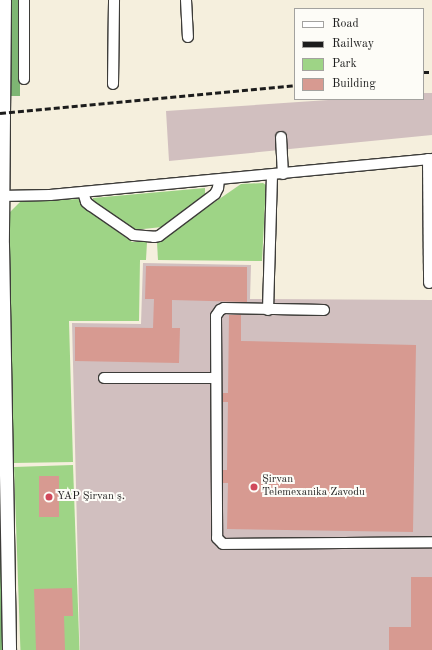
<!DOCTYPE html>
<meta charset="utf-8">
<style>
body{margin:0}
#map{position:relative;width:432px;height:650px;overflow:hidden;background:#f5efdd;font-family:"Old Standard TT",serif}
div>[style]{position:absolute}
.industrial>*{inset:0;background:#d1bfbf}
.green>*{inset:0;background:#9ed486;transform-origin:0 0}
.forest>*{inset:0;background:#7eb673;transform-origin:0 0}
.building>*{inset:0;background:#d79a91;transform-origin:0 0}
.roads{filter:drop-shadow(1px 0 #3d3c39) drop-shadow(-1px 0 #3d3c39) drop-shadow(0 1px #3d3c39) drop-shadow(0 -1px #3d3c39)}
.minor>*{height:10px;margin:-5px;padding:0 5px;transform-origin:5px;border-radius:5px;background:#fff}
.major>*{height:13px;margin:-6.5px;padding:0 6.5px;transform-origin:6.5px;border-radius:6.5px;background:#fff}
.rail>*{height:3px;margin-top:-1.5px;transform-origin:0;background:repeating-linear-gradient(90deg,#1c1c1c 0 6px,transparent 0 9px)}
.dots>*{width:11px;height:11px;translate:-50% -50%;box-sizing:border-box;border:2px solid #fdfcf7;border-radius:50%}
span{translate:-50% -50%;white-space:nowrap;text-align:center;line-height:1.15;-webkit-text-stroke:4px #fdfcf7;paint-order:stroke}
.poi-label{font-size:11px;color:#1c1c1c}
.left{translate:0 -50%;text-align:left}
.legend{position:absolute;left:294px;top:8px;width:130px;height:92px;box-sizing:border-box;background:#fdfcf7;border:1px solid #a3a29f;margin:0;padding:5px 7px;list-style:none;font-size:12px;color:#1c1c1c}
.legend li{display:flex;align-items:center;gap:8px;height:20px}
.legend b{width:20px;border:1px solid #a3a29f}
</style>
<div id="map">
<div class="industrial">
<div style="clip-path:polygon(423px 93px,432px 93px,432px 135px,169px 161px,166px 111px,343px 99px,423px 99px)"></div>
<div style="clip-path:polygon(143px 263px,251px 265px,250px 299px,432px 300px,432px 650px,80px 650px,72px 323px,141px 324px)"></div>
</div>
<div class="green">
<div style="clip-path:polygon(263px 183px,266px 185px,262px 261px,158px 260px,157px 242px,241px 184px)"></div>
<div style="clip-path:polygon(205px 188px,205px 194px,162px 227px,134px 230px,93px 202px,93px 198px)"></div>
<div style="clip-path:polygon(80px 199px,82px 206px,132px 242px,147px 242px,146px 260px,140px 260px,139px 321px,69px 321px,73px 462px,13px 463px,9px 213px,21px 201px)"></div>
<div style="left:73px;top:465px;width:185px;height:59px;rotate:88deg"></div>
</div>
<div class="forest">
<div style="left:8px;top:0;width:12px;height:96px"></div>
<div style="clip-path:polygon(0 409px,4px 650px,0 650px)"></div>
</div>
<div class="building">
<div style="clip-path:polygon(146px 266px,247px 267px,247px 302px,172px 300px,172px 328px,180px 328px,179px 363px,75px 361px,75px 327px,153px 328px,154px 299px,145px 299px)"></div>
<div style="clip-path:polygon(229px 315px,241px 315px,241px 341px,416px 345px,413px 532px,227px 529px,228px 483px,223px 483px,223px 470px,227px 470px,228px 402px,223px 402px,223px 393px,228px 393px)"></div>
<div style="left:39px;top:476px;width:20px;height:41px"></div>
<div style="clip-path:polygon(411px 577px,432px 577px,432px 650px,389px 650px,389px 627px,411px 627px)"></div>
<div style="clip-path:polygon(72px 588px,73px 616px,64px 616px,65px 650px,36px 650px,34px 589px)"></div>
</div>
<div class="roads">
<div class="minor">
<div style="left:24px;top:0;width:79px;rotate:90deg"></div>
<div style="left:186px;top:0;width:37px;rotate:87deg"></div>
<div style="left:113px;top:84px;width:84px;rotate:-89.3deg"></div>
<div style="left:281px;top:137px;width:37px;rotate:87deg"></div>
<div style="left:428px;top:159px;width:124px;rotate:89.5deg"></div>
<div style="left:83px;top:192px;width:10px;rotate:73deg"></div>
<div style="left:86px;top:202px;width:6px;rotate:39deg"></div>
<div style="left:91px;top:206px;width:51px;rotate:34.6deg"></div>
<div style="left:133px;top:235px;width:21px;rotate:5deg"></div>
<div style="left:154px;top:237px;width:5px;rotate:-11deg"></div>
<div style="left:159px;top:236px;width:70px;rotate:-36.9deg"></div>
<div style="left:215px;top:194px;width:7px;rotate:-63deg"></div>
<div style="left:218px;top:188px;width:8px;rotate:-83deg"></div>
<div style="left:0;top:196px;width:50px;rotate:-1.1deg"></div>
<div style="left:50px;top:195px;width:384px;rotate:-5.4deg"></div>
<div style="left:268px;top:310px;width:135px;rotate:-88.3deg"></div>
<div style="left:324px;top:310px;width:100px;rotate:-178.9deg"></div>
<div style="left:224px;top:308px;width:4px;rotate:153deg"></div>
<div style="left:220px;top:310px;width:7px;rotate:124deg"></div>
<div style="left:216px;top:316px;width:222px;rotate:89.7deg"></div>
<div style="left:217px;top:538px;width:8px;rotate:45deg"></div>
<div style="left:223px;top:544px;width:209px;rotate:-0.5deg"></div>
<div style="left:104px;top:378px;width:112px"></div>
</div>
<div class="major">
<div style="left:4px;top:0;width:245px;rotate:90.5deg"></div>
<div style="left:2px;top:245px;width:405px;rotate:89deg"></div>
</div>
</div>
<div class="rail">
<div style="left:423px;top:72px;width:9px"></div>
<div style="left:0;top:113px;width:296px;rotate:-5.4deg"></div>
</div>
<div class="dots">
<div style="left:254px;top:487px;background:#d1495b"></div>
<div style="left:49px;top:497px;background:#d1495b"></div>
</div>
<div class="poi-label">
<span class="left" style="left:262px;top:487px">Şirvan<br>Telemexanika Zavodu</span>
<span class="left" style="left:57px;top:497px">YAP Şirvan ş.</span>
</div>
<ul class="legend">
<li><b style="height:5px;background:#fff"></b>Road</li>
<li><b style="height:5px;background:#1c1c1c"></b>Railway</li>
<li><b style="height:11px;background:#9ed486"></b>Park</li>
<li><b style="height:11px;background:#d79a91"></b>Building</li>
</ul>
</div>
